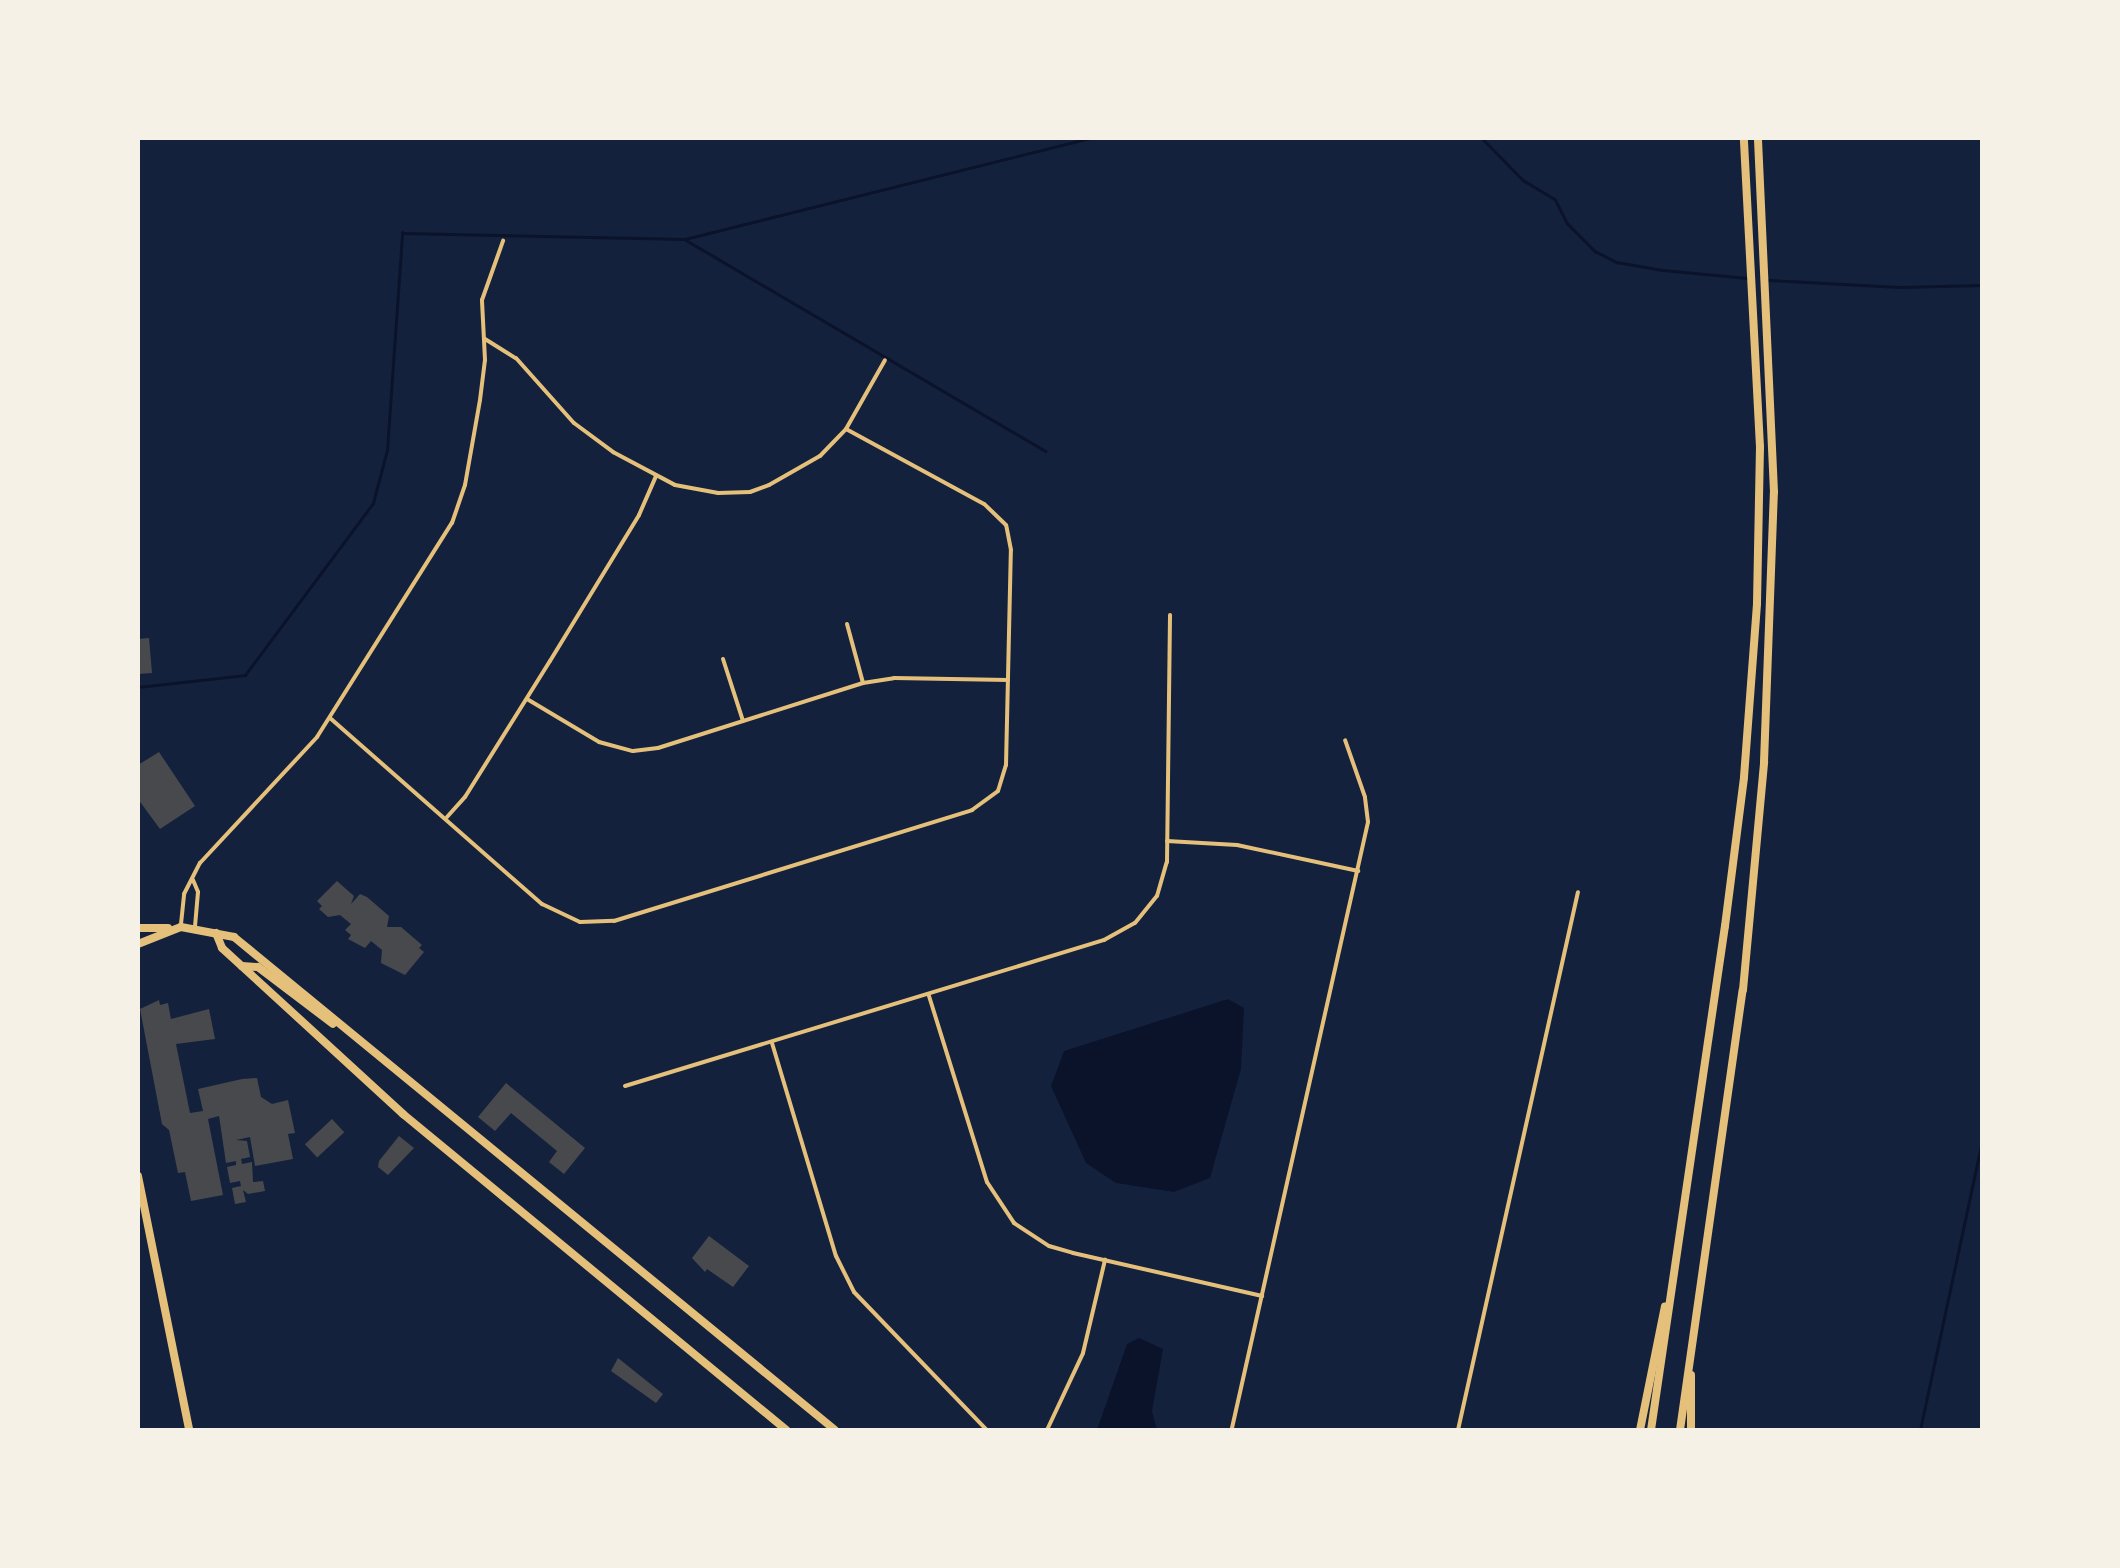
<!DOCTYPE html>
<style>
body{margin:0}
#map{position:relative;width:2120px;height:1568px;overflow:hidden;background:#14213d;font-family:"Golos Text",sans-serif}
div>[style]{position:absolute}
.water>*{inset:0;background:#0b132b}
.stream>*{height:2.5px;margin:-1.25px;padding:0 1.25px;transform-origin:1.25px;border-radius:1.25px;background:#0b132b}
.building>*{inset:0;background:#48494c;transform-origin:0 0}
.minor>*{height:4px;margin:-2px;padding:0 2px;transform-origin:2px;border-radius:2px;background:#e5c07b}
.primary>*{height:8px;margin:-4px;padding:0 4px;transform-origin:4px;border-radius:4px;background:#e5c07b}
.motorway>*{height:8px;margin:-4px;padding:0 4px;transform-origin:4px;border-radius:4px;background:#e5c07b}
span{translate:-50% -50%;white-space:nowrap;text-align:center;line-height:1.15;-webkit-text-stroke:8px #f6f1e7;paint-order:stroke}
.frame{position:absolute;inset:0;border:140px solid #f6f1e7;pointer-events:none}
</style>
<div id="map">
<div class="water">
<div style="clip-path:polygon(1228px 999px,1244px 1008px,1241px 1069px,1210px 1178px,1174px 1192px,1116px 1183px,1086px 1163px,1051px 1086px,1064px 1051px)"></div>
<div style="clip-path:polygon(1139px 1338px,1163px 1349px,1152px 1411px,1157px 1430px,1097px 1430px,1127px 1344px)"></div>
</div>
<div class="stream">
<div style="left:1482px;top:138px;width:59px;rotate:45.7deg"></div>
<div style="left:1523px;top:180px;width:37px;rotate:31deg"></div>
<div style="left:1555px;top:199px;width:27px;rotate:63deg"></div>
<div style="left:1567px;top:223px;width:40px;rotate:45deg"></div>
<div style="left:1595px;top:251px;width:25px;rotate:27deg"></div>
<div style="left:1617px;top:262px;width:47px;rotate:9.9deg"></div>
<div style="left:1663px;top:270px;width:84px;rotate:5.4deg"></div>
<div style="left:686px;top:240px;width:417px;rotate:30.4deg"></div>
<div style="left:1769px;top:280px;width:131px;rotate:3.1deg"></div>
<div style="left:1900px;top:287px;width:82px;rotate:-1.4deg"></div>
<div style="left:138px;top:687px;width:108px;rotate:-6.4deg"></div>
<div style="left:245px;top:675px;width:214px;rotate:-53.3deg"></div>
<div style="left:373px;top:503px;width:55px;rotate:-75.2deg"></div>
<div style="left:387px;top:450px;width:218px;rotate:-86deg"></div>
<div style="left:402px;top:233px;width:283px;rotate:1.2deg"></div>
<div style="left:685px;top:239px;width:418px;rotate:-14deg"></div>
<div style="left:1920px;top:1430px;width:295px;rotate:-77.9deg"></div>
</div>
<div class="building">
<div style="clip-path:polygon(149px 638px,152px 673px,138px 674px,138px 639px)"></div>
<div style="clip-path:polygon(159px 752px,195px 806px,160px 829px,138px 799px,138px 765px)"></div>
<div style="clip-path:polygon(337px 881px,354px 896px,351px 904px,360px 894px,367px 897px,389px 916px,387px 927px,401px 927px,422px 945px,419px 948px,424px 952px,405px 975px,381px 963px,382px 950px,371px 941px,365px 948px,348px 939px,351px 935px,345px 930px,351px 924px,340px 915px,328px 917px,319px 909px,322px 906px,317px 901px)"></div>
<div style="clip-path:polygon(159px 1000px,160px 1005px,168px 1003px,171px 1019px,209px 1009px,215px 1039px,176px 1044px,190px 1113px,203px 1111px,198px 1089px,242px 1079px,257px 1078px,261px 1097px,272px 1104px,288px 1100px,295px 1133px,288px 1134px,293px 1159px,255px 1166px,250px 1137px,236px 1140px,247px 1141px,250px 1157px,241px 1159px,242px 1164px,252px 1162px,253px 1182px,263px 1181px,265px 1191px,248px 1194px,243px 1190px,246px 1202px,235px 1204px,232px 1188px,241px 1186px,240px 1181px,230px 1183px,227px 1167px,236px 1165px,236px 1161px,226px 1163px,219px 1116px,208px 1119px,223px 1195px,191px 1201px,185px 1172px,178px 1173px,169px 1130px,162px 1124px,140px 1009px)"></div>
<div style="clip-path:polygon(506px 1083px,585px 1148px,564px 1174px,549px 1162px,557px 1151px,511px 1113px,495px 1131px,478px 1117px)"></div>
<div style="left:332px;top:1119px;width:18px;height:37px;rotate:47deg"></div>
<div style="clip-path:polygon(399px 1136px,414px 1148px,388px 1175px,378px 1167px,379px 1161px)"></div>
<div style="clip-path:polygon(709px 1236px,749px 1266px,733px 1287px,707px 1269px,705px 1272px,692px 1258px)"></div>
<div style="clip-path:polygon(618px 1358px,663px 1394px,656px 1403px,611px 1371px)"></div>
</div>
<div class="minor">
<div style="left:485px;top:339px;width:36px;rotate:32deg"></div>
<div style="left:516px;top:358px;width:87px;rotate:48.3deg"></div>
<div style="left:574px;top:423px;width:49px;rotate:36.6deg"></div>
<div style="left:613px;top:452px;width:70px;rotate:28deg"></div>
<div style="left:675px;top:485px;width:44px;rotate:10.5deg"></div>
<div style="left:718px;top:493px;width:32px;rotate:-2deg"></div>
<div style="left:750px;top:492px;width:20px;rotate:-20deg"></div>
<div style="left:769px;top:485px;width:59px;rotate:-29.6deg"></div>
<div style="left:820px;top:456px;width:37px;rotate:-46deg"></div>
<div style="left:846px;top:429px;width:79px;rotate:-60.5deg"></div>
<div style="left:847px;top:624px;width:61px;rotate:74.8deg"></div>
<div style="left:723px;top:659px;width:65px;rotate:72.1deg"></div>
<div style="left:527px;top:699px;width:84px;rotate:30.8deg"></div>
<div style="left:599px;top:742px;width:35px;rotate:15deg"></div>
<div style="left:633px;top:751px;width:25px;rotate:-7deg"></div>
<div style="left:658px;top:748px;width:215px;rotate:-17.6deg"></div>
<div style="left:863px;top:683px;width:31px;rotate:-9deg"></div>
<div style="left:894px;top:678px;width:114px;rotate:1deg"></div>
<div style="left:330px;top:718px;width:282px;rotate:41.3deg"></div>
<div style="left:542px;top:904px;width:42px;rotate:25.3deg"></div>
<div style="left:580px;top:922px;width:34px;rotate:-2deg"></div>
<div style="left:614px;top:921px;width:375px;rotate:-17.2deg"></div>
<div style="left:972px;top:810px;width:32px;rotate:-36deg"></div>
<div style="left:998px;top:791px;width:27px;rotate:-73deg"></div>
<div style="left:1006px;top:765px;width:215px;rotate:-88.7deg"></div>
<div style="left:1011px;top:550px;width:25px;rotate:-101deg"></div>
<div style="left:1006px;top:525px;width:30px;rotate:-136deg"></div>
<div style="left:984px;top:504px;width:157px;rotate:-151.5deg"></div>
<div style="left:447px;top:817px;width:27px;rotate:-48deg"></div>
<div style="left:465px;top:797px;width:160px;rotate:-58deg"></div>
<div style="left:550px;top:661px;width:171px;rotate:-58.6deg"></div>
<div style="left:639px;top:515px;width:43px;rotate:-66.4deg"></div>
<div style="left:1167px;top:841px;width:70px;rotate:3.3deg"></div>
<div style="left:1237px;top:845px;width:124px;rotate:12.1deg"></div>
<div style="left:193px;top:880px;width:13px;rotate:67deg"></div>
<div style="left:198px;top:892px;width:36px;rotate:95deg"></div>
<div style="left:181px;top:924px;width:30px;rotate:-84deg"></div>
<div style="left:184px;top:894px;width:35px;rotate:-63deg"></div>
<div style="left:200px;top:863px;width:172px;rotate:-47.1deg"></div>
<div style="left:317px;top:737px;width:253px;rotate:-57.8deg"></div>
<div style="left:452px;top:523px;width:40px;rotate:-71.1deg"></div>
<div style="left:465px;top:485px;width:86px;rotate:-80deg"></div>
<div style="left:480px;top:400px;width:40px;rotate:-82.9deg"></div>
<div style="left:485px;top:360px;width:60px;rotate:-92.9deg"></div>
<div style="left:482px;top:300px;width:63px;rotate:-70.4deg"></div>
<div style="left:929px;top:996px;width:195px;rotate:72.7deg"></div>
<div style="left:987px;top:1182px;width:49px;rotate:56.6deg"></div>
<div style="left:1014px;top:1223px;width:42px;rotate:33.3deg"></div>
<div style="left:1049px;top:1246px;width:25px;rotate:16deg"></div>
<div style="left:1073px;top:1253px;width:194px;rotate:12.8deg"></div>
<div style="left:772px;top:1043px;width:222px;rotate:73.3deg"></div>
<div style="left:836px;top:1256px;width:40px;rotate:63.4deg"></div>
<div style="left:854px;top:1292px;width:192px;rotate:46.1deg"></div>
<div style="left:625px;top:1086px;width:501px;rotate:-16.95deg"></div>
<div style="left:1104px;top:940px;width:35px;rotate:-29deg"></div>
<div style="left:1135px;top:923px;width:35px;rotate:-51deg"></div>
<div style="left:1157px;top:896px;width:35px;rotate:-74deg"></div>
<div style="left:1167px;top:862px;width:247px;rotate:-89.3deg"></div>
<div style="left:1232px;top:1428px;width:621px;rotate:-77.35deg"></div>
<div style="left:1368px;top:822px;width:25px;rotate:-97deg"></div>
<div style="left:1365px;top:797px;width:60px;rotate:-109.3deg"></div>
<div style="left:1047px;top:1430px;width:85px;rotate:-64.9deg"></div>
<div style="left:1083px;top:1353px;width:96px;rotate:-76.7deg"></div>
<div style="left:1458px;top:1430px;width:551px;rotate:-77.43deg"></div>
</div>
<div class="primary">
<div style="left:138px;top:928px;width:30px"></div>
<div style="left:216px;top:933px;width:16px;rotate:68deg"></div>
<div style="left:222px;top:948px;width:246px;rotate:42.5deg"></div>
<div style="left:403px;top:1114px;width:497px;rotate:39.5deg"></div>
<div style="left:138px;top:944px;width:46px;rotate:-21.6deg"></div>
<div style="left:181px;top:927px;width:54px;rotate:10.7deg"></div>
<div style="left:234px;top:937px;width:777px;rotate:39.36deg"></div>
<div style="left:242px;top:966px;width:16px;rotate:4deg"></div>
<div style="left:258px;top:967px;width:94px;rotate:37.2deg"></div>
<div style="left:138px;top:1176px;width:259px;rotate:78.6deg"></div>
</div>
<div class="motorway">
<div style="left:1640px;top:1430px;width:126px;rotate:-78.6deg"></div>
<div style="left:1651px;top:1430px;width:509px;rotate:-81.65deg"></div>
<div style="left:1725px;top:926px;width:150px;rotate:-82.7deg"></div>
<div style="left:1744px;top:777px;width:174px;rotate:-85.7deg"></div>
<div style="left:1757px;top:603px;width:156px;rotate:-88.9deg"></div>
<div style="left:1760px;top:447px;width:309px;rotate:-93deg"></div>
<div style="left:1680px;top:1430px;width:444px;rotate:-81.9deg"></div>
<div style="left:1743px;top:990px;width:229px;rotate:-84.7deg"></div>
<div style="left:1764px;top:762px;width:270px;rotate:-87.9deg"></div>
<div style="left:1774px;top:492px;width:354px;rotate:-92.6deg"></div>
<div style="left:1691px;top:1430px;width:55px;rotate:-90deg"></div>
</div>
<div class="frame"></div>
</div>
